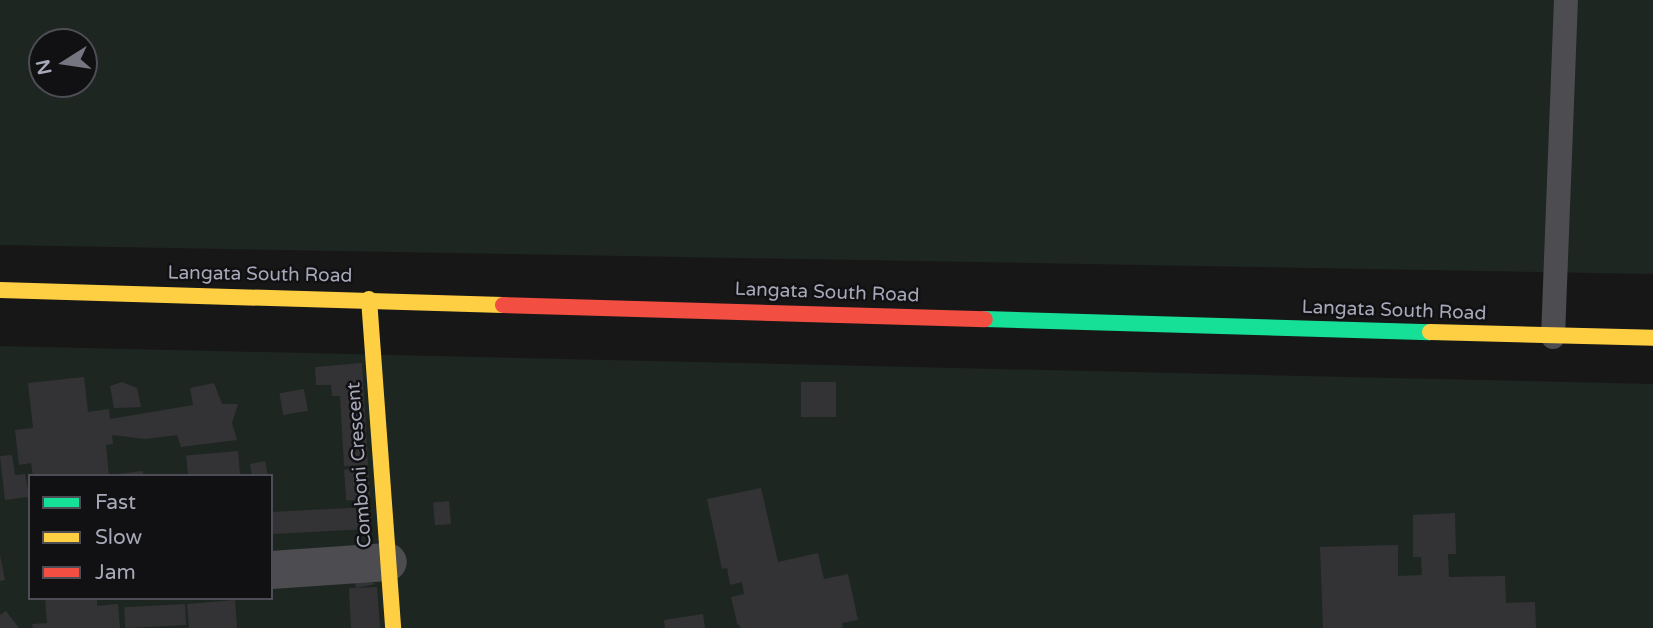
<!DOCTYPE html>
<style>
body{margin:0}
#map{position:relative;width:1653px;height:628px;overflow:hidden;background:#171717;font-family:"Varela Round",sans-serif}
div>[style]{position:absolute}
.green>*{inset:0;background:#1e2621}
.building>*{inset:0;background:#333335;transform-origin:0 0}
.lane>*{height:24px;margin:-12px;padding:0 12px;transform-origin:12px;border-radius:12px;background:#4c4c51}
.street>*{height:38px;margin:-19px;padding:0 19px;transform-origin:19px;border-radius:19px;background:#4c4c51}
.fast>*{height:16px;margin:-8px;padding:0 8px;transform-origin:8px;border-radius:8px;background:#16e098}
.slow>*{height:16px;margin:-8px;padding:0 8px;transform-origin:8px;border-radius:8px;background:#ffcf43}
.jam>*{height:16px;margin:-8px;padding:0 8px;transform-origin:8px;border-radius:8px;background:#f24e42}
span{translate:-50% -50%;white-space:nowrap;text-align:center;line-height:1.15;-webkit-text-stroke:5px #111113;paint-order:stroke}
.street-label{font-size:19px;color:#a7a9b9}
.legend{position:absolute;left:28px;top:474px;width:245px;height:126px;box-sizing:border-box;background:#111113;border:2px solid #4d4e55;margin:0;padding:9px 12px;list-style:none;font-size:21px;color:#a7a9b9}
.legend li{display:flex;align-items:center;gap:14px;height:35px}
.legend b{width:35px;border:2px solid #4d4e55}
.north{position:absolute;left:28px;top:28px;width:70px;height:70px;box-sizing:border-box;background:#111113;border:2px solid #4d4e55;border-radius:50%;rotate:258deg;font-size:19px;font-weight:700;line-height:28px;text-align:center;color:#a7a9b9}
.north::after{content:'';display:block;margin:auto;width:24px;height:32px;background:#757680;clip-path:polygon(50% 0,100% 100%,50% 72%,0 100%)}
</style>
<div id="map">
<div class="green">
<div style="clip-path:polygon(evenodd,0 0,1653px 0,1653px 274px,0 245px,0 0,42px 42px,84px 42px,84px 84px,42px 84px,42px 42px)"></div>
<div style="clip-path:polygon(evenodd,0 346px,1653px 384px,1653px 628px,0 628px,0 346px,30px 476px,271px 476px,271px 598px,30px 598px,30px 476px)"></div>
</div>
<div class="building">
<div style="clip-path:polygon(362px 363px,368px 465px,344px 466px,340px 396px,332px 396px,331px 385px,316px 385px,315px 367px)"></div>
<div style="clip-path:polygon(84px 377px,88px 412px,109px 409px,110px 419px,193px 405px,190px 388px,214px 383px,222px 404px,238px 404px,232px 423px,237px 440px,181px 447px,177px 435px,145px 439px,112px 435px,113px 444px,106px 445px,109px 476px,33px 476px,31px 463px,19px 465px,15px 430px,33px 428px,28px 383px)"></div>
<div style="clip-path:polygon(122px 382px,137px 388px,141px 407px,114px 408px,110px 386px)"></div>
<div style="left:801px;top:382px;width:35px;height:35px"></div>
<div style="left:304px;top:389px;width:22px;height:25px;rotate:80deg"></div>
<div style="left:238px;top:451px;width:25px;height:52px;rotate:85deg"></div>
<div style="clip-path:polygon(12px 455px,15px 475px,25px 474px,30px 502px,27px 497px,5px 500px,0 456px)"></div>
<div style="clip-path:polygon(265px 461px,268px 476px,252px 476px,250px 464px)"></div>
<div style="left:368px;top:468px;width:31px;height:24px;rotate:86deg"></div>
<div style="clip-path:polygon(143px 471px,143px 476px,118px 476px,118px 474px)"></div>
<div style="clip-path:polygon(761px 488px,778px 562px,818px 553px,824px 579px,848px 574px,858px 620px,842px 623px,843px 628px,741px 628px,737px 623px,731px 597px,744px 594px,742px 582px,730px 585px,727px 568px,722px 569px,707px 499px)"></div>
<div style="left:449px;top:501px;width:23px;height:16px;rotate:85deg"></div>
<div style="left:367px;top:507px;width:22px;height:96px;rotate:87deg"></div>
<div style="clip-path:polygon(1455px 513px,1456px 554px,1448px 554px,1449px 577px,1505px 576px,1506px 603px,1535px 602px,1536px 628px,1323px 628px,1320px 547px,1398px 545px,1398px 576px,1422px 575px,1421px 557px,1413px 557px,1413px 515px)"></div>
<div style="clip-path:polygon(0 555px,5px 580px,0 581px)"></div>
<div style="clip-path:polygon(353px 574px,376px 584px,356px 588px,377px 587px,380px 628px,351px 628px,349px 588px,356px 588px)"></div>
<div style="clip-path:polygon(45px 598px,97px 598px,97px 606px,118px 604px,120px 628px,33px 628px,32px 624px,47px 623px)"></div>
<div style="clip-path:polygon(235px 600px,237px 628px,189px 628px,187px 604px)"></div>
<div style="left:185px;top:604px;width:21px;height:61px;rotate:87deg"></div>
<div style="clip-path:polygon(6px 611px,19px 628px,0 628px,0 615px)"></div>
<div style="clip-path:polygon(703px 614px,705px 628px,665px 628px,664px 620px)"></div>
</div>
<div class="lane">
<div style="left:1553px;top:337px;width:337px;rotate:-87.8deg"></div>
</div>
<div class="street">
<div style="left:271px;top:570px;width:117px;rotate:-3.9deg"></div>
</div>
<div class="fast">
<div style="left:985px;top:319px;width:445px;rotate:1.7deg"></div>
</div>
<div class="slow">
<div style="left:0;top:290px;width:503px;rotate:1.71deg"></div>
<div style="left:369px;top:299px;width:330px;rotate:85.8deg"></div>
<div style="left:1430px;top:332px;width:223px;rotate:1.5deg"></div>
</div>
<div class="jam">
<div style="left:503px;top:305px;width:482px;rotate:1.7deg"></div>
</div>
<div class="street-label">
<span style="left:260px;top:275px;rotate:1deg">Langata South Road</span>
<span style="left:827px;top:293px;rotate:2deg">Langata South Road</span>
<span style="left:1394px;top:311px;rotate:2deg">Langata South Road</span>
<span style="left:360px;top:465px;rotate:-94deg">Comboni Crescent</span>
</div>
<ul class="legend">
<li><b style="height:9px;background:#16e098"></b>Fast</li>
<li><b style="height:9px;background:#ffcf43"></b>Slow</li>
<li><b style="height:9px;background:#f24e42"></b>Jam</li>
</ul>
<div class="north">N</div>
</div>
